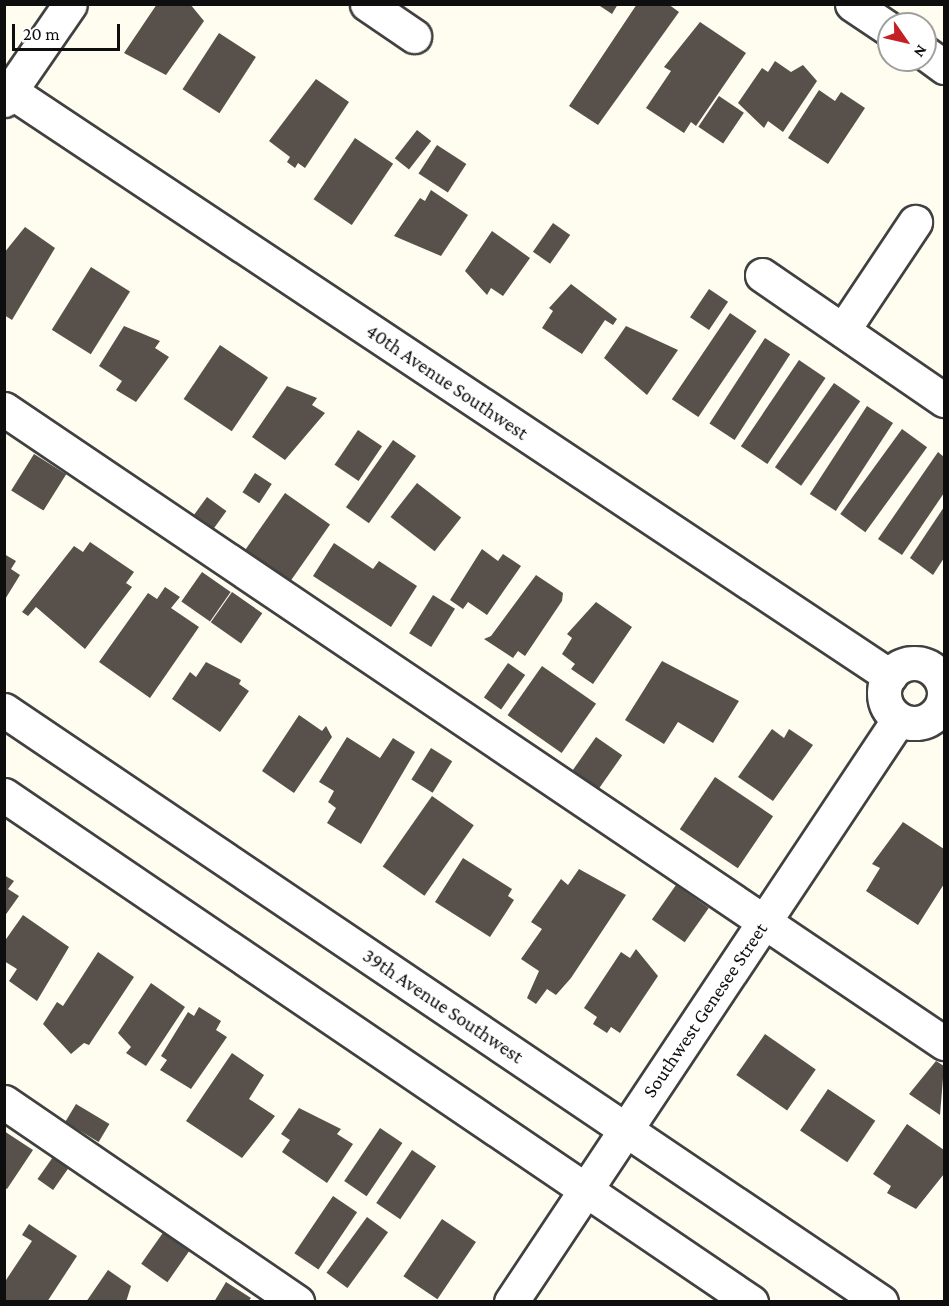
<!DOCTYPE html>
<style>
body{margin:0}
#map{position:relative;width:949px;height:1306px;overflow:hidden;background:#fffcf0;font-family:"Crimson Pro",serif}
div>[style]{position:absolute}
.building>*{inset:0;background:#58504a;transform-origin:0 0}
.roads{filter:drop-shadow(2px 0 #414141) drop-shadow(-2px 0 #414141) drop-shadow(0 2px #414141) drop-shadow(0 -2px #414141)}
.minor>*{height:33px;margin:-16.5px;padding:0 16.5px;transform-origin:16.5px;border-radius:16.5px;background:#fff}
.minor>.ring{margin:-16.5px;padding:0;box-sizing:content-box;background:none;border:33px solid #fff;border-radius:50%}
span{translate:-50% -50%;white-space:nowrap;text-align:center;line-height:1.15;-webkit-text-stroke:6px #fff;paint-order:stroke}
.street-label{font-size:20px;color:#0e0e0e}
.frame{position:absolute;inset:0;border:6px solid #0e0e0e;pointer-events:none}
.north{position:absolute;left:877px;top:12px;width:60px;height:60px;box-sizing:border-box;background:#fff;border:2px solid #9f9f9f;border-radius:50%;rotate:124deg;font-size:16px;font-weight:700;line-height:24px;text-align:center;color:#0e0e0e}
.north::after{content:'';display:block;margin:auto;width:21px;height:27px;background:#c42124;clip-path:polygon(50% 0,100% 100%,50% 72%,0 100%)}
.scale{position:absolute;left:12px;top:24px;width:108px;height:27px;box-sizing:border-box;border:3px solid #0e0e0e;border-top:0;padding-left:8px;font-size:18px;line-height:21px;white-space:nowrap;color:#0e0e0e;-webkit-text-stroke:4px #fff;paint-order:stroke}
</style>
<div id="map">
<div class="building">
<div style="clip-path:polygon(157px 4px,190px 4px,204px 21px,166px 75px,124px 53px)"></div>
<div style="clip-path:polygon(597px 4px,618px 4px,612px 14px)"></div>
<div style="clip-path:polygon(637px 4px,668px 4px,679px 12px,598px 125px,569px 106px)"></div>
<div style="clip-path:polygon(700px 22px,746px 53px,696px 126px,691px 122px,684px 133px,646px 108px,671px 71px,664px 67px)"></div>
<div style="left:219px;top:33px;width:44px;height:67px;rotate:33deg"></div>
<div style="clip-path:polygon(775px 61px,791px 72px,803px 65px,817px 81px,783px 132px,768px 121px,764px 128px,738px 103px,762px 68px,768px 72px)"></div>
<div style="clip-path:polygon(316px 79px,349px 102px,305px 168px,298px 163px,295px 168px,287px 162px,290px 157px,269px 141px)"></div>
<div style="clip-path:polygon(819px 90px,835px 101px,841px 92px,865px 108px,828px 164px,788px 138px)"></div>
<div style="left:719px;top:96px;width:30px;height:37px;rotate:34deg"></div>
<div style="left:417px;top:130px;width:18px;height:36px;rotate:38deg"></div>
<div style="left:355px;top:138px;width:46px;height:74px;rotate:34deg"></div>
<div style="left:437px;top:145px;width:35px;height:34px;rotate:33deg"></div>
<div style="clip-path:polygon(431px 190px,468px 215px,441px 256px,394px 236px,420px 198px,425px 201px)"></div>
<div style="left:553px;top:223px;width:21px;height:35px;rotate:35deg"></div>
<div style="clip-path:polygon(25px 227px,55px 248px,12px 320px,4px 315px,4px 253px)"></div>
<div style="clip-path:polygon(492px 231px,530px 258px,503px 296px,491px 288px,487px 295px,465px 271px)"></div>
<div style="left:91px;top:267px;width:46px;height:74px;rotate:32deg"></div>
<div style="clip-path:polygon(571px 284px,617px 319px,613px 325px,605px 320px,582px 354px,542px 328px,553px 311px,549px 308px)"></div>
<div style="left:709px;top:289px;width:23px;height:34px;rotate:34deg"></div>
<div style="left:730px;top:313px;width:32px;height:104px;rotate:34deg"></div>
<div style="clip-path:polygon(124px 326px,160px 341px,155px 348px,169px 357px,136px 402px,116px 390px,122px 381px,99px 366px)"></div>
<div style="clip-path:polygon(626px 326px,678px 350px,647px 395px,604px 358px)"></div>
<div style="left:765px;top:338px;width:30px;height:102px;rotate:33deg"></div>
<div style="left:220px;top:345px;width:58px;height:65px;rotate:34deg"></div>
<div style="left:799px;top:360px;width:32px;height:104px;rotate:34deg"></div>
<div style="left:834px;top:383px;width:32px;height:103px;rotate:35deg"></div>
<div style="clip-path:polygon(287px 386px,317px 398px,312px 405px,325px 413px,285px 460px,252px 437px)"></div>
<div style="left:867px;top:406px;width:31px;height:105px;rotate:33deg"></div>
<div style="left:902px;top:429px;width:31px;height:105px;rotate:36deg"></div>
<div style="left:358px;top:430px;width:29px;height:42px;rotate:34deg"></div>
<div style="left:393px;top:440px;width:28px;height:82px;rotate:35deg"></div>
<div style="clip-path:polygon(938px 452px,944px 457px,944px 493px,902px 555px,878px 539px)"></div>
<div style="left:34px;top:454px;width:38px;height:43px;rotate:32deg"></div>
<div style="left:255px;top:473px;width:20px;height:23px;rotate:33deg"></div>
<div style="left:417px;top:483px;width:56px;height:43px;rotate:38deg"></div>
<div style="left:285px;top:493px;width:55px;height:78px;rotate:35deg"></div>
<div style="left:207px;top:497px;width:24px;height:28px;rotate:36deg"></div>
<div style="clip-path:polygon(944px 507px,944px 558px,933px 575px,910px 558px)"></div>
<div style="clip-path:polygon(90px 542px,134px 572px,126px 583px,132px 587px,85px 649px,36px 607px,28px 616px,22px 612px,74px 546px,83px 552px)"></div>
<div style="clip-path:polygon(334px 543px,373px 569px,379px 561px,417px 586px,391px 627px,313px 576px)"></div>
<div style="clip-path:polygon(482px 549px,498px 561px,503px 554px,521px 566px,487px 615px,468px 602px,463px 609px,450px 600px)"></div>
<div style="clip-path:polygon(4px 554px,16px 561px,11px 569px,20px 575px,4px 601px)"></div>
<div style="left:202px;top:572px;width:35px;height:36px;rotate:35deg"></div>
<div style="clip-path:polygon(536px 575px,563px 593px,562px 601px,525px 656px,518px 651px,513px 658px,484px 639px,491px 636px)"></div>
<div style="clip-path:polygon(165px 587px,180px 597px,171px 608px,199px 627px,150px 698px,99px 662px,148px 593px,157px 599px)"></div>
<div style="left:232px;top:592px;width:37px;height:37px;rotate:35deg"></div>
<div style="left:433px;top:595px;width:26px;height:45px;rotate:32deg"></div>
<div style="clip-path:polygon(596px 602px,632px 627px,593px 684px,571px 669px,575px 664px,562px 654px,572px 638px,567px 634px)"></div>
<div style="clip-path:polygon(662px 661px,739px 701px,713px 743px,678px 722px,664px 744px,625px 720px)"></div>
<div style="clip-path:polygon(206px 662px,241px 680px,239px 684px,249px 691px,220px 732px,172px 699px,190px 672px,196px 677px)"></div>
<div style="left:508px;top:663px;width:21px;height:42px;rotate:35deg"></div>
<div style="left:542px;top:666px;width:66px;height:60px;rotate:35deg"></div>
<div style="clip-path:polygon(299px 715px,322px 731px,326px 726px,332px 737px,294px 793px,262px 771px)"></div>
<div style="clip-path:polygon(772px 729px,784px 738px,789px 729px,813px 745px,773px 801px,738px 777px)"></div>
<div style="clip-path:polygon(347px 737px,380px 758px,393px 738px,415px 752px,361px 844px,327px 823px,336px 808px,328px 802px,334px 791px,319px 782px)"></div>
<div style="left:596px;top:737px;width:32px;height:50px;rotate:35deg"></div>
<div style="left:431px;top:748px;width:25px;height:37px;rotate:32deg"></div>
<div style="left:715px;top:777px;width:70px;height:63px;rotate:34deg"></div>
<div style="left:432px;top:796px;width:51px;height:86px;rotate:35deg"></div>
<div style="clip-path:polygon(903px 822px,944px 849px,944px 884px,918px 925px,866px 891px,880px 868px,872px 864px)"></div>
<div style="clip-path:polygon(463px 858px,512px 889px,508px 896px,514px 900px,490px 937px,435px 902px)"></div>
<div style="clip-path:polygon(579px 869px,626px 895px,571px 978px,556px 995px,547px 989px,536px 1004px,527px 998px,539px 971px,521px 959px,542px 929px,531px 922px,561px 879px,568px 885px)"></div>
<div style="clip-path:polygon(4px 875px,14px 881px,8px 889px,19px 896px,4px 917px)"></div>
<div style="left:676px;top:885px;width:40px;height:42px;rotate:35deg"></div>
<div style="clip-path:polygon(23px 915px,69px 947px,37px 1001px,9px 981px,17px 969px,4px 961px,4px 942px)"></div>
<div style="clip-path:polygon(636px 949px,658px 976px,620px 1033px,611px 1027px,607px 1033px,593px 1024px,597px 1017px,584px 1008px,621px 952px,630px 958px)"></div>
<div style="clip-path:polygon(98px 952px,134px 977px,89px 1045px,84px 1043px,71px 1054px,43px 1024px,57px 1002px,63px 1006px)"></div>
<div style="clip-path:polygon(151px 983px,185px 1007px,146px 1066px,126px 1053px,131px 1047px,118px 1033px)"></div>
<div style="clip-path:polygon(199px 1007px,221px 1021px,216px 1030px,227px 1037px,191px 1089px,160px 1070px,167px 1060px,161px 1056px,188px 1012px,194px 1016px)"></div>
<div style="left:765px;top:1034px;width:62px;height:50px;rotate:35deg"></div>
<div style="clip-path:polygon(232px 1053px,264px 1075px,249px 1099px,275px 1116px,242px 1158px,186px 1121px)"></div>
<div style="clip-path:polygon(936px 1061px,944px 1066px,940px 1115px,909px 1094px)"></div>
<div style="left:828px;top:1089px;width:57px;height:50px;rotate:34deg"></div>
<div style="left:76px;top:1104px;width:39px;height:21px;rotate:31deg"></div>
<div style="clip-path:polygon(299px 1108px,341px 1129px,337px 1134px,353px 1144px,327px 1183px,282px 1152px,290px 1140px,281px 1134px)"></div>
<div style="clip-path:polygon(907px 1124px,944px 1150px,944px 1174px,916px 1209px,887px 1193px,891px 1186px,873px 1174px)"></div>
<div style="left:380px;top:1128px;width:27px;height:64px;rotate:34deg"></div>
<div style="clip-path:polygon(4px 1131px,33px 1150px,7px 1189px,4px 1187px)"></div>
<div style="left:412px;top:1150px;width:29px;height:64px;rotate:34deg"></div>
<div style="left:53px;top:1157px;width:19px;height:27px;rotate:35deg"></div>
<div style="left:333px;top:1196px;width:29px;height:69px;rotate:34deg"></div>
<div style="left:367px;top:1217px;width:26px;height:69px;rotate:36deg"></div>
<div style="left:442px;top:1219px;width:41px;height:69px;rotate:34deg"></div>
<div style="clip-path:polygon(29px 1224px,77px 1256px,47px 1302px,4px 1302px,4px 1283px,32px 1241px,22px 1235px)"></div>
<div style="left:167px;top:1227px;width:32px;height:45px;rotate:35deg"></div>
<div style="clip-path:polygon(108px 1270px,131px 1286px,126px 1302px,86px 1302px)"></div>
<div style="clip-path:polygon(226px 1282px,251px 1298px,248px 1302px,214px 1302px)"></div>
</div>
<div class="roads">
<div class="minor">
<div style="left:367px;top:4px;width:57px;rotate:34.2deg"></div>
<div style="left:852px;top:4px;width:45px;rotate:34deg"></div>
<div style="left:925px;top:53px;width:24px;rotate:36deg"></div>
<div style="left:4px;top:87px;width:1064px;rotate:33.62deg"></div>
<div style="left:4px;top:100px;width:116px;rotate:-55.5deg"></div>
<div style="left:762px;top:275px;width:221px;rotate:34.5deg"></div>
<div style="left:843px;top:330px;width:130px;rotate:-56.3deg"></div>
<div style="left:4px;top:409px;width:1134px;rotate:34deg"></div>
<div class="ring" style="left:884px;top:663px;width:27px;height:27px"></div>
<div style="left:4px;top:710px;width:1058px;rotate:34.02deg"></div>
<div style="left:4px;top:795px;width:903px;rotate:34.17deg"></div>
<div style="left:4px;top:1102px;width:355px;rotate:34.3deg"></div>
<div style="left:511px;top:1302px;width:700px;rotate:-56.36deg"></div>
</div>
</div>
<div class="street-label">
<span style="left:447px;top:382px;rotate:34deg">40th Avenue Southwest</span>
<span style="left:443px;top:1006px;rotate:34deg">39th Avenue Southwest</span>
<span style="left:705px;top:1010px;rotate:-56deg">Southwest Genesee Street</span>
</div>
<div class="frame"></div>
<div class="north">N</div>
<div class="scale">20 m</div>
</div>
